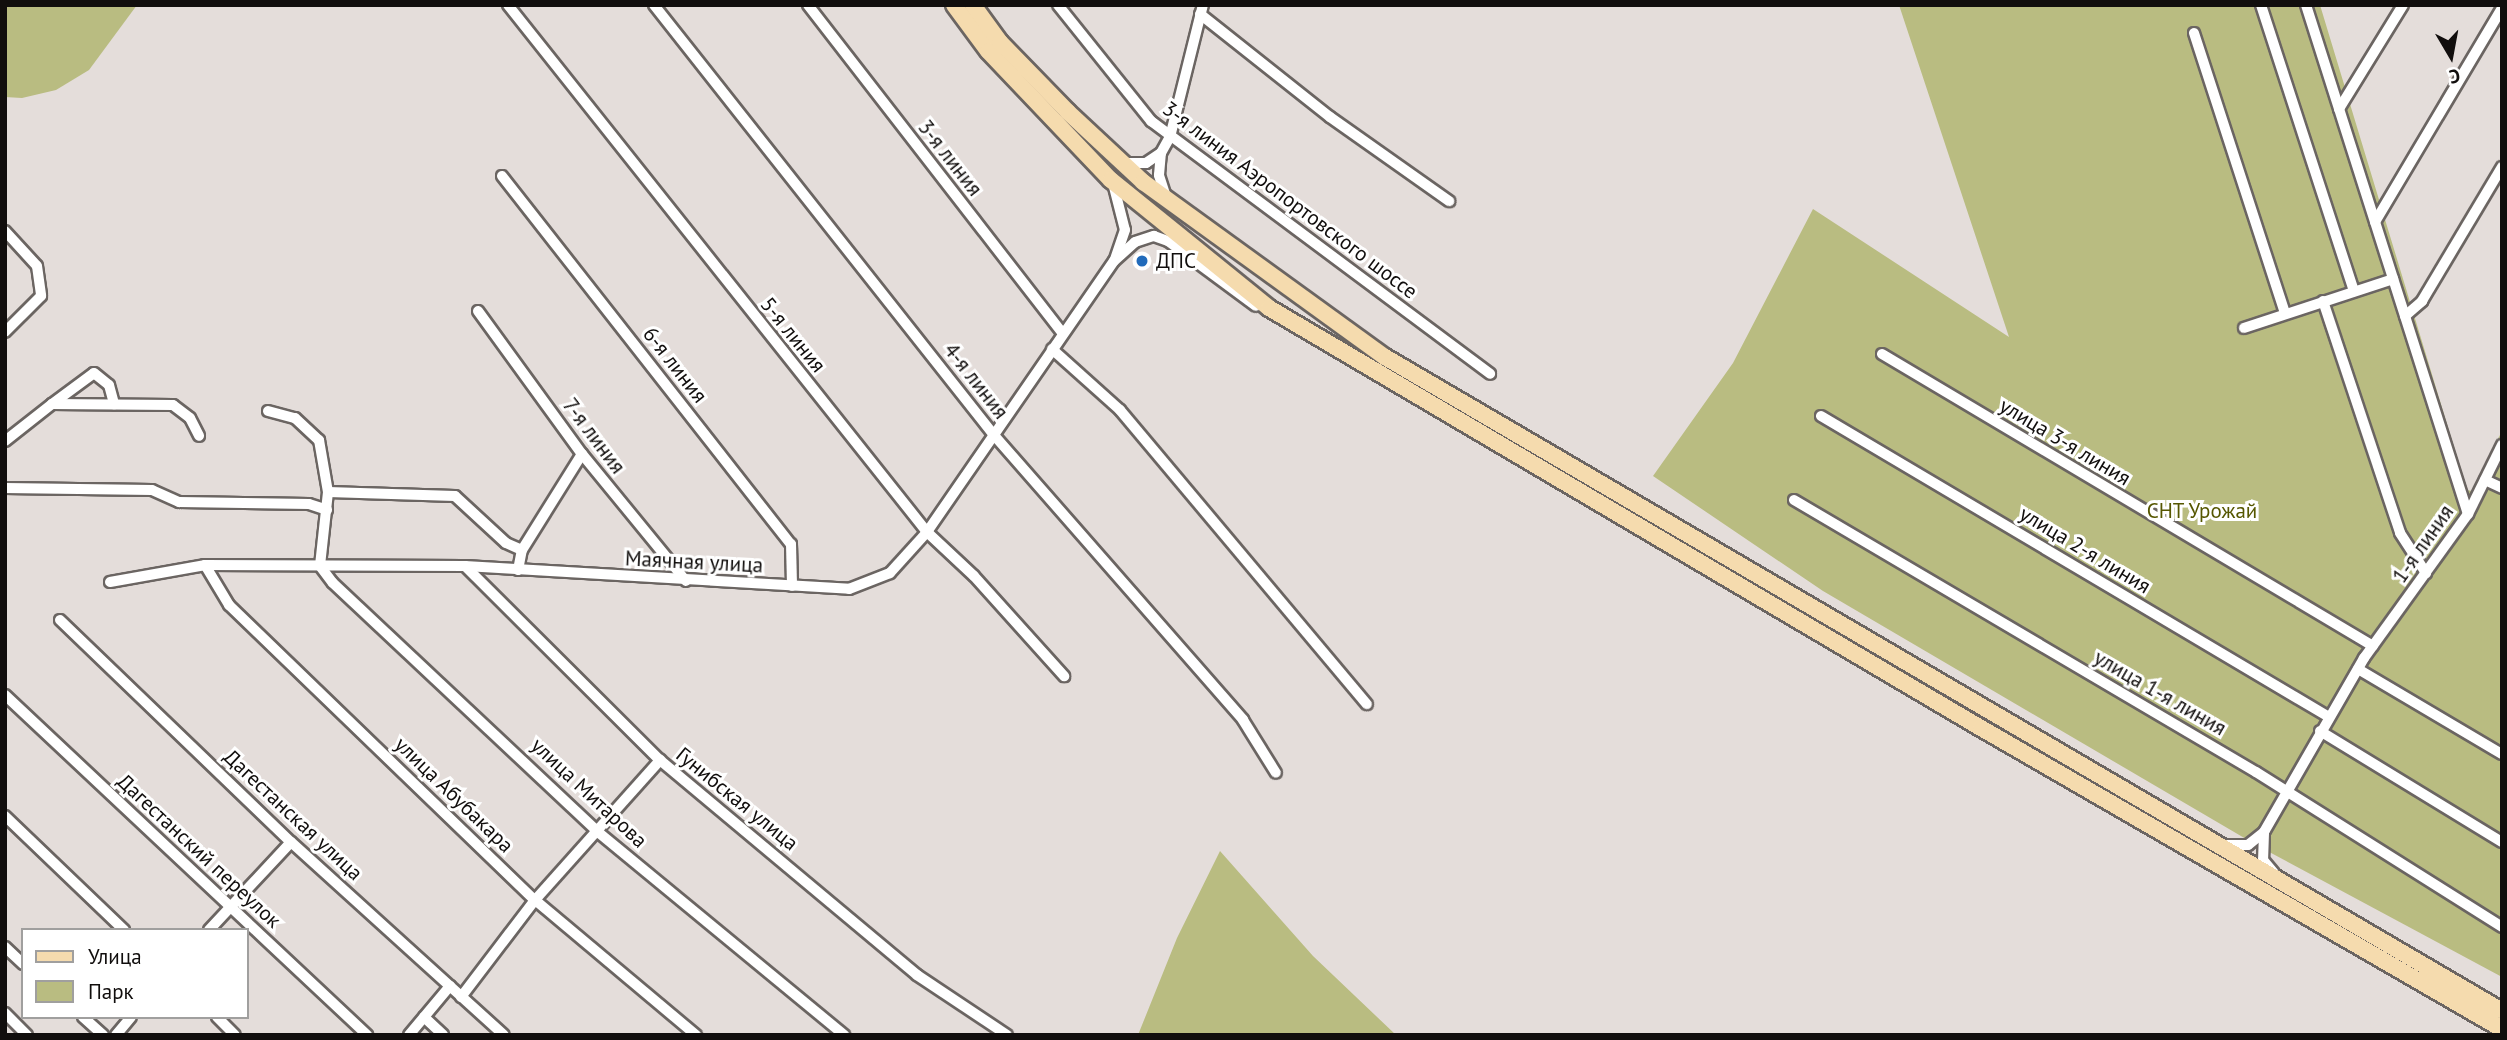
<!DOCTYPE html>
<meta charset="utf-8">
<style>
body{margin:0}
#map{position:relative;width:2507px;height:1040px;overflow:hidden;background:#e4ddda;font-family:"PT Sans",sans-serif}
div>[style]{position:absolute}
.green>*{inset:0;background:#b9bc81}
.roads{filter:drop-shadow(2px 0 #6b6562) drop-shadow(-2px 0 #6b6562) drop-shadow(0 2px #6b6562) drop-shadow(0 -2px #6b6562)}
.minor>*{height:10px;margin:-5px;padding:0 5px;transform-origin:5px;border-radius:5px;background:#fff}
.primary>*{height:16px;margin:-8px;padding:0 8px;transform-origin:8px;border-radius:8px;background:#f5dbae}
.dots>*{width:19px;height:19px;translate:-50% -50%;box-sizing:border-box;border:4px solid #fff;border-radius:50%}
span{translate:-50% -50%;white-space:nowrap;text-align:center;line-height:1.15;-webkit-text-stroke:6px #fff;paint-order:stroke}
.street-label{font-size:21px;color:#110e0d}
.poi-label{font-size:21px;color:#110e0d}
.left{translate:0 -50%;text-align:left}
.park-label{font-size:21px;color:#565701}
.frame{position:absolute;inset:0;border:7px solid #110e0d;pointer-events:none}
.legend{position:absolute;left:21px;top:928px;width:228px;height:91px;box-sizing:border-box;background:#fff;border:2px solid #a09f9e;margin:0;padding:9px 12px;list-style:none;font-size:21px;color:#110e0d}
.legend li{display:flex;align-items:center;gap:14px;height:35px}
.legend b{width:35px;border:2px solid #a09f9e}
.north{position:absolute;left:2416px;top:21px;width:70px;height:70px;-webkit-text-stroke:5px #fff;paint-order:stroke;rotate:170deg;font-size:19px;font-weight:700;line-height:28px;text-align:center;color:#110e0d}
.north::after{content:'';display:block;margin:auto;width:24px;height:32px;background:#110e0d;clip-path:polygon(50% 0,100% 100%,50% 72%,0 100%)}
</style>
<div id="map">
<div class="green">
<div style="clip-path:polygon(5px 5px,137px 5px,89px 70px,56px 90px,22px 98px,5px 97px)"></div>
<div style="clip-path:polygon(1899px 5px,2320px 5px,2467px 490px,2472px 491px,2502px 431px,2502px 977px,2258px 846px,1823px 591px,1653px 476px,1733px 363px,1813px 209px,2009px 337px)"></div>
<div style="clip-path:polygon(1220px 851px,1313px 956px,1396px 1035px,1138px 1035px,1177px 938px)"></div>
</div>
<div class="roads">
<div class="minor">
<div style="left:508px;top:5px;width:673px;rotate:51.51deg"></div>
<div style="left:927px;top:532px;width:64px;rotate:43.1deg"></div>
<div style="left:974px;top:576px;width:135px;rotate:48deg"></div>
<div style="left:654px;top:5px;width:547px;rotate:51.68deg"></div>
<div style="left:993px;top:434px;width:380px;rotate:48.8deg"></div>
<div style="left:1243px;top:720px;width:62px;rotate:58.1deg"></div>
<div style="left:808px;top:5px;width:416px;rotate:52.2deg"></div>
<div style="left:1058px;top:5px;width:149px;rotate:51.3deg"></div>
<div style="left:1151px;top:121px;width:423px;rotate:36.7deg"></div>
<div style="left:2261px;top:5px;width:301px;rotate:72deg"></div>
<div style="left:2306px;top:5px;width:534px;rotate:72.35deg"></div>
<div style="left:1200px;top:14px;width:166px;rotate:38.4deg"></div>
<div style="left:1330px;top:117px;width:146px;rotate:35.2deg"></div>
<div style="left:2194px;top:33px;width:294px;rotate:72deg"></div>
<div style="left:2339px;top:109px;width:122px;rotate:-58.4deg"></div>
<div style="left:1124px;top:163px;width:22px"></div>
<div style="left:1146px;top:163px;width:18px;rotate:-34deg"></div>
<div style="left:502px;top:176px;width:468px;rotate:51.9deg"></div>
<div style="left:791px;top:544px;width:42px;rotate:88.6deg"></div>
<div style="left:1114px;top:187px;width:44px;rotate:75.7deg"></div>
<div style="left:1125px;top:230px;width:31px;rotate:109deg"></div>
<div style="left:1166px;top:197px;width:23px;rotate:-108deg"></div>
<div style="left:1159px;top:175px;width:22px;rotate:-85deg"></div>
<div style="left:1161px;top:153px;width:18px;rotate:-61deg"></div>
<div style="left:1170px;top:137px;width:136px;rotate:-76deg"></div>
<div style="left:2375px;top:222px;width:249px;rotate:-59.3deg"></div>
<div style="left:5px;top:231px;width:47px;rotate:47.6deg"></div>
<div style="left:37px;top:266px;width:30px;rotate:82deg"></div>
<div style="left:41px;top:296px;width:51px;rotate:135deg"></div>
<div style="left:2323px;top:301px;width:244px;rotate:71.6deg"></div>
<div style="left:2400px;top:533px;width:48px;rotate:57deg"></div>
<div style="left:478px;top:311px;width:177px;rotate:54deg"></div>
<div style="left:582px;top:454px;width:164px;rotate:50.7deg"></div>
<div style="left:2405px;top:316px;width:23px;rotate:-41deg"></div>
<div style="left:2422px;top:301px;width:156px;rotate:-59.2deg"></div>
<div style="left:2244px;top:328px;width:157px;rotate:-18.2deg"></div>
<div style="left:1052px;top:349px;width:91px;rotate:41.9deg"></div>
<div style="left:1120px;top:410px;width:384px;rotate:50deg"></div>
<div style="left:1882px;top:354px;width:571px;rotate:30.74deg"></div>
<div style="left:52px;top:404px;width:52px;rotate:-36.4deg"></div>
<div style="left:94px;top:373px;width:19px;rotate:39deg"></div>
<div style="left:109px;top:385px;width:20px;rotate:75deg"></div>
<div style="left:268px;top:411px;width:28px;rotate:15deg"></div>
<div style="left:295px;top:418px;width:33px;rotate:43deg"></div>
<div style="left:319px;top:440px;width:53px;rotate:80.2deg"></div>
<div style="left:328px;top:492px;width:74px;rotate:96.2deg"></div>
<div style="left:320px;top:566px;width:21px;rotate:53deg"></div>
<div style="left:333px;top:583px;width:364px;rotate:43.2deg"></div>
<div style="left:598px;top:832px;width:319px;rotate:39.5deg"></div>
<div style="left:1821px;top:416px;width:590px;rotate:30.65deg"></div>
<div style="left:5px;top:441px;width:60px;rotate:-38.2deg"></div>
<div style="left:52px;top:404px;width:121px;rotate:0.5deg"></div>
<div style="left:173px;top:405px;width:21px;rotate:37deg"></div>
<div style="left:190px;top:418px;width:20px;rotate:63deg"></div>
<div style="left:2485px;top:480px;width:19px;rotate:25deg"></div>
<div style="left:5px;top:488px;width:147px;rotate:0.8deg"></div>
<div style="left:152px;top:490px;width:30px;rotate:24deg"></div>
<div style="left:179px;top:502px;width:130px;rotate:0.9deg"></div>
<div style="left:309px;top:504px;width:19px;rotate:18deg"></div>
<div style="left:328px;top:492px;width:127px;rotate:1.8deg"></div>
<div style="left:455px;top:496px;width:69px;rotate:42.7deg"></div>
<div style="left:506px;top:543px;width:17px;rotate:24deg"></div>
<div style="left:1794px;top:500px;width:536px;rotate:30.49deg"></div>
<div style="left:2256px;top:772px;width:291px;rotate:32.2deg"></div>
<div style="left:205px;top:565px;width:47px;rotate:59deg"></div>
<div style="left:229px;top:605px;width:425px;rotate:44deg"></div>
<div style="left:535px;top:900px;width:210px;rotate:40deg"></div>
<div style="left:465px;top:566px;width:275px;rotate:44.9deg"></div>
<div style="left:660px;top:760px;width:335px;rotate:39.9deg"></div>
<div style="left:917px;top:975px;width:108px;rotate:33.7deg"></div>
<div style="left:518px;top:570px;width:20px;rotate:-79deg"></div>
<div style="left:522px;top:550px;width:113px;rotate:-58deg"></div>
<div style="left:110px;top:582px;width:97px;rotate:-10.1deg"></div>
<div style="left:205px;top:565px;width:260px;rotate:0.2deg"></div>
<div style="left:465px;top:566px;width:385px;rotate:3.4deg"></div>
<div style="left:849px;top:589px;width:44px;rotate:-21.3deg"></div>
<div style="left:890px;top:573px;width:55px;rotate:-47.9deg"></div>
<div style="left:927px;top:532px;width:329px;rotate:-55.4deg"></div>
<div style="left:1114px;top:261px;width:28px;rotate:-42deg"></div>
<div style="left:1135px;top:242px;width:20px;rotate:-18deg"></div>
<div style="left:1154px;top:236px;width:15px;rotate:20deg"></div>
<div style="left:1168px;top:241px;width:109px;rotate:36.5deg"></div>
<div style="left:60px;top:620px;width:320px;rotate:43.9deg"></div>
<div style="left:291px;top:842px;width:287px;rotate:42.2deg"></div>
<div style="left:2358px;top:669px;width:167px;rotate:30.6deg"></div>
<div style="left:5px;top:695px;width:497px;rotate:43.2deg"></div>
<div style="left:2320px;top:731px;width:213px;rotate:31.4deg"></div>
<div style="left:5px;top:816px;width:165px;rotate:43.8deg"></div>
<div style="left:2264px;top:833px;width:27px;rotate:92deg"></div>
<div style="left:2263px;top:860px;width:17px;rotate:50deg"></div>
<div style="left:2224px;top:845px;width:24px"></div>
<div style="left:2248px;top:845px;width:21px;rotate:-39deg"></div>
<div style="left:2264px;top:832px;width:201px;rotate:-60.1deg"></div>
<div style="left:2364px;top:658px;width:178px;rotate:-54.2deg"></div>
<div style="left:2468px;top:514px;width:77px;rotate:-63.8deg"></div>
<div style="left:209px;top:930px;width:120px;rotate:-47deg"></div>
<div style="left:5px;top:947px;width:25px;rotate:43deg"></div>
<div style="left:461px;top:997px;width:122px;rotate:-52.7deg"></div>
<div style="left:535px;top:900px;width:188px;rotate:-48.2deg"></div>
<div style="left:5px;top:1013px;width:31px;rotate:45deg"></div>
<div style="left:83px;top:1017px;width:27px;rotate:42deg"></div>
<div style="left:217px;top:1017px;width:25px;rotate:45deg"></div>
<div style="left:424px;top:1017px;width:26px;rotate:43deg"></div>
<div style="left:116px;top:1035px;width:23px;rotate:-50deg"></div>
<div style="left:409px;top:1035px;width:64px;rotate:-50.1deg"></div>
</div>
<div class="primary">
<div style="left:954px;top:5px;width:57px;rotate:53.5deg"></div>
<div style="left:988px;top:51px;width:178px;rotate:46.4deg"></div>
<div style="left:1111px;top:180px;width:203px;rotate:39deg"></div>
<div style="left:1269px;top:308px;width:827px;rotate:30.54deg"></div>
<div style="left:1981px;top:728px;width:602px;rotate:30.02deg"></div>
<div style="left:973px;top:5px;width:46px;rotate:53.9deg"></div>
<div style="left:1000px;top:42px;width:98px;rotate:45.8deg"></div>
<div style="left:1068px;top:112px;width:103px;rotate:43deg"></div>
<div style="left:1143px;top:182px;width:299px;rotate:35.9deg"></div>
<div style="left:1385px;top:357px;width:1294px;rotate:30.35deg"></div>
</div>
</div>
<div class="dots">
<div style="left:1142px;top:261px;background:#216aba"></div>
</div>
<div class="street-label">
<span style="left:950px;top:158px;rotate:52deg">3-я линия</span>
<span style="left:1290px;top:200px;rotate:37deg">3-я линия Аэропортовского шоссе</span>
<span style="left:793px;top:335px;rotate:51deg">5-я линия</span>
<span style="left:675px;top:365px;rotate:52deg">6-я линия</span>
<span style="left:976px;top:381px;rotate:52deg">4-я линия</span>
<span style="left:594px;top:436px;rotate:53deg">7-я линия</span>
<span style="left:2065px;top:442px;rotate:31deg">улица 3-я линия</span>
<span style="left:2423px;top:544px;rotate:-55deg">1-я линия</span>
<span style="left:2085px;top:550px;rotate:31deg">улица 2-я линия</span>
<span style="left:694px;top:562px;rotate:3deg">Маячная улица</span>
<span style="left:2160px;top:693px;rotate:30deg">улица 1-я линия</span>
<span style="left:589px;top:793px;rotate:43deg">улица Митарова</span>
<span style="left:454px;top:795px;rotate:44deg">улица Абубакара</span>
<span style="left:737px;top:799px;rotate:39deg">Гунибская улица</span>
<span style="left:293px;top:815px;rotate:43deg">Дагестанская улица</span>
<span style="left:199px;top:851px;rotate:43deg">Дагестанский переулок</span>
</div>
<div class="poi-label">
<span class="left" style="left:1156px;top:261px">ДПС</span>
</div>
<div class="park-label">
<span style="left:2202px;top:511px">СНТ Урожай</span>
</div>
<div class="frame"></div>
<ul class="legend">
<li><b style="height:9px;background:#f5dbae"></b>Улица</li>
<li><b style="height:19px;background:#b9bc81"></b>Парк</li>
</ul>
<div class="north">С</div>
</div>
